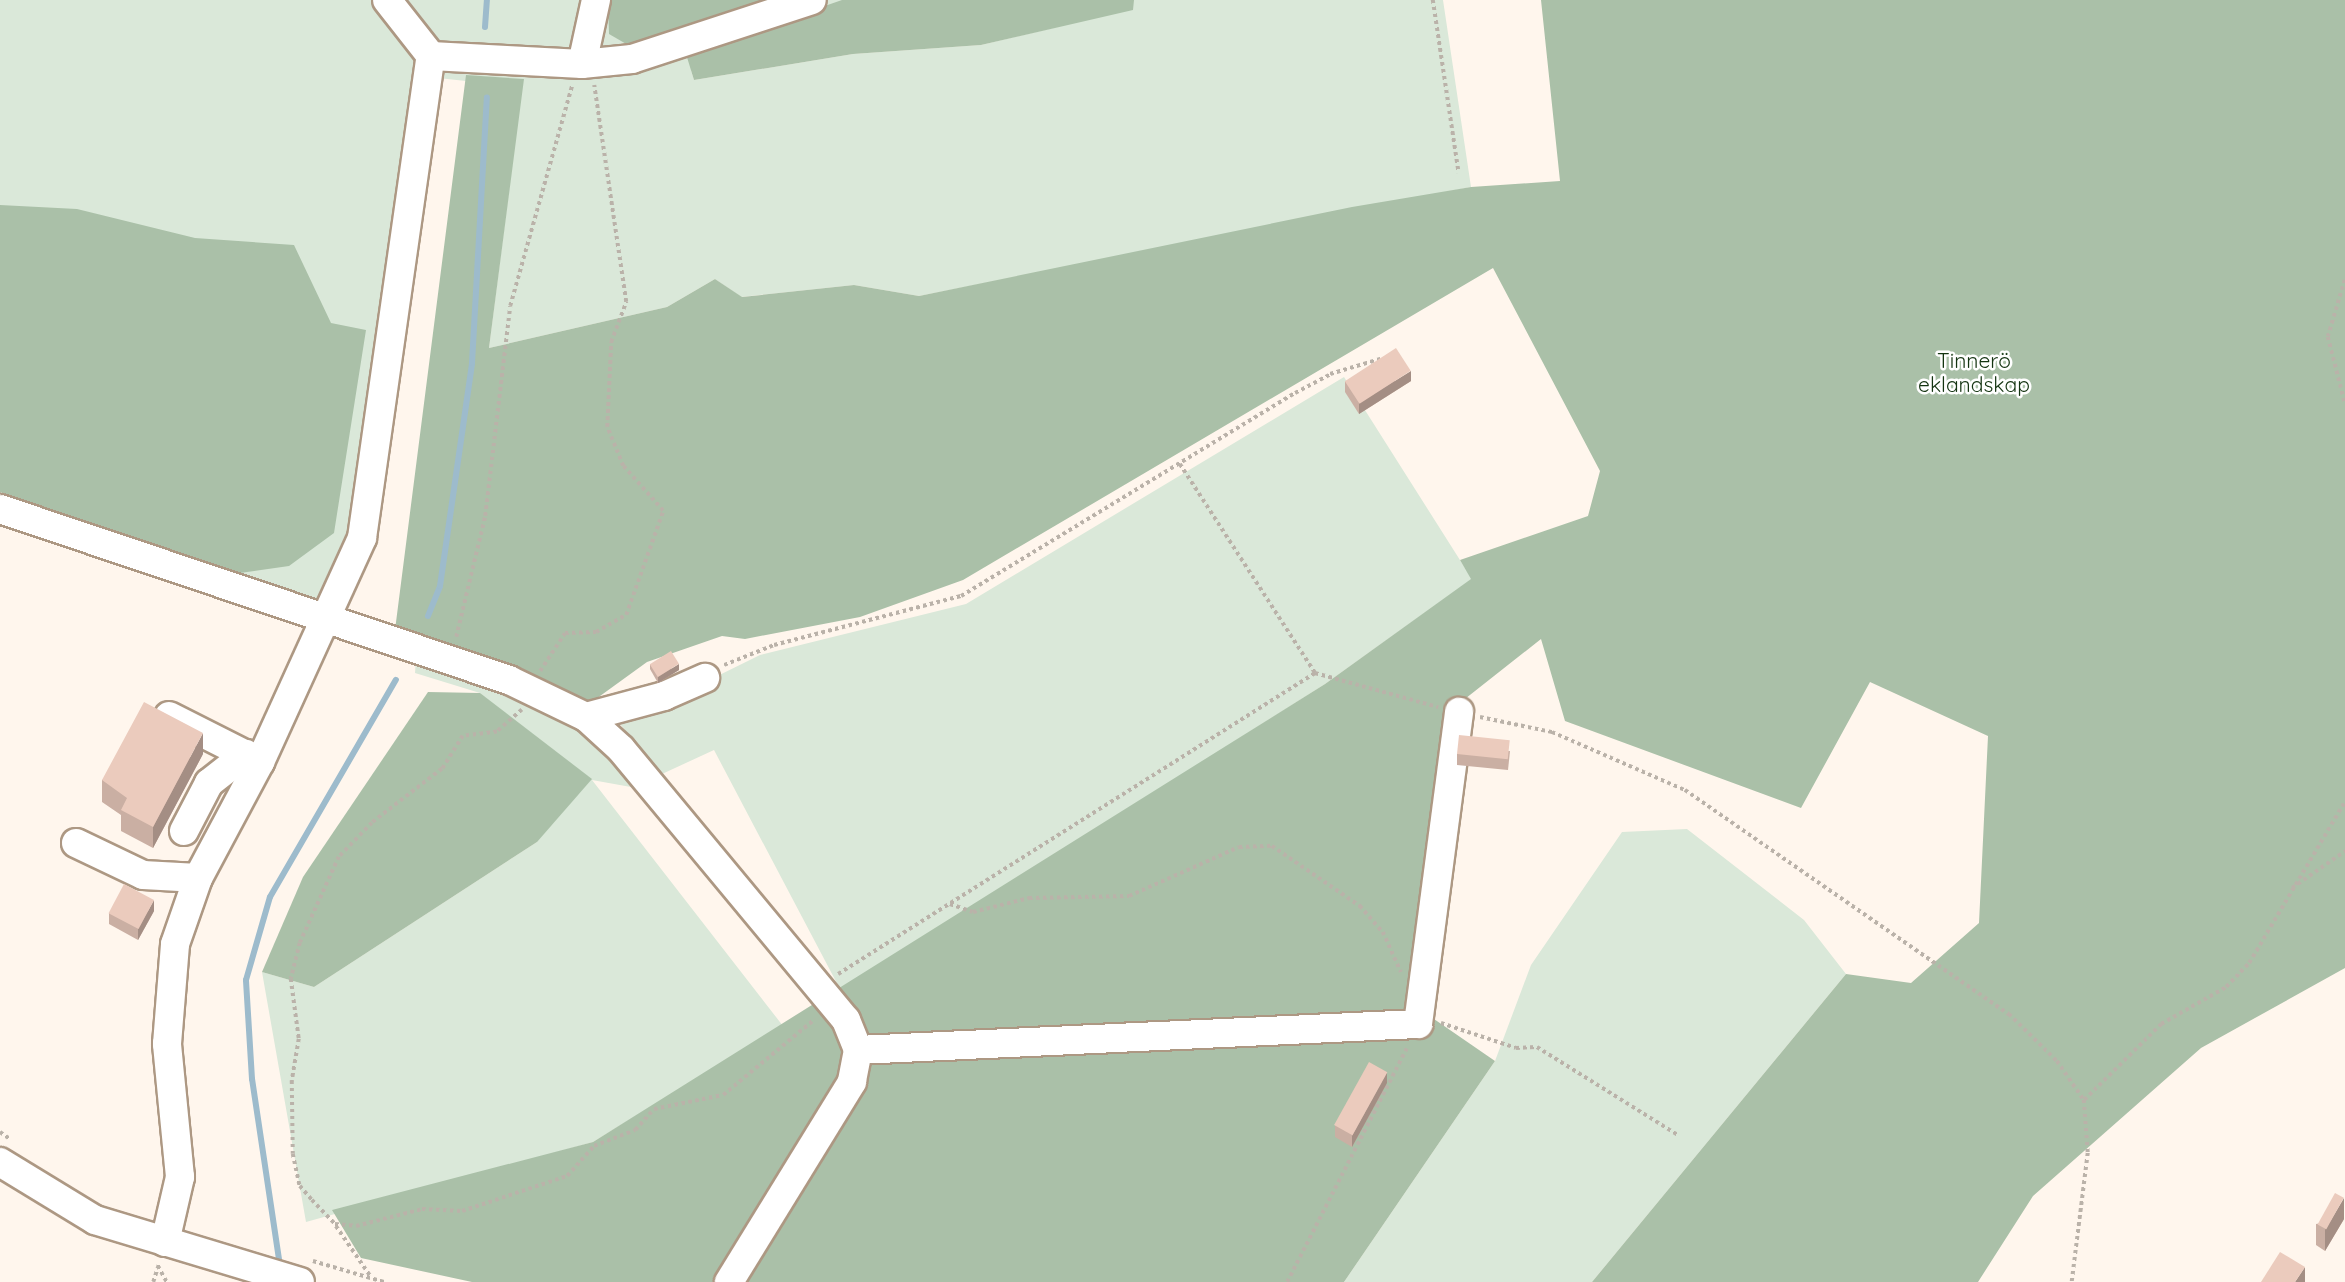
<!DOCTYPE html>
<meta charset="utf-8">
<style>
body{margin:0}
#map{position:relative;width:2345px;height:1282px;overflow:hidden;background:#fff6ed;font-family:Quicksand,sans-serif}
div>[style]{position:absolute}
.green>*{inset:0;background:#dae8d9}
.forest>*{inset:0;background:#aac0a8}
.stream>*{height:6px;margin:-3px;padding:0 3px;transform-origin:3px;border-radius:3px;background:#9dbbcc}
.path>*{height:3.5px;margin-top:-1.75px;transform-origin:0;background:repeating-linear-gradient(90deg,#bab2a9 0 3.5px,transparent 0 7px)}
.roads{filter:drop-shadow(2px 0 #ad9883) drop-shadow(-2px 0 #ad9883) drop-shadow(0 2px #ad9883) drop-shadow(0 -2px #ad9883)}
.minor>*{height:28px;margin:-14px;padding:0 14px;transform-origin:14px;border-radius:14px;background:#fff}
.wall>*{inset:0;background:#caafa3}
.shaded-wall>*{inset:0;background:#a48e84}
.building>*{inset:0;background:#ebcbbd;transform-origin:0 0}
span{translate:-50% -50%;white-space:nowrap;text-align:center;line-height:1.15;-webkit-text-stroke:5px #fff;paint-order:stroke}
.park-label{font-size:21px;color:#143411}
</style>
<div id="map">
<div class="green">
<div style="clip-path:polygon(evenodd,0 0,1443px 0,1471px 187px,919px 296px,854px 285px,741px 297px,715px 279px,667px 307px,489px 348px,522px 87px,438px 78px,376px 476px,322px 620px,0 513px,0 0,1057px 27px,981px 45px,853px 54px,694px 80px,691px 70px,1057px 27px)"></div>
<div style="clip-path:polygon(1344px 377px,1472px 579px,1325px 684px,841px 991px,714px 750px,662px 774px,620px 724px,760px 655px,966px 604px)"></div>
<div style="clip-path:polygon(416px 659px,539px 703px,593px 737px,642px 789px,592px 780px,783px 1026px,593px 1142px,306px 1222px,262px 972px,314px 987px,537px 842px,480px 693px,415px 673px)"></div>
<div style="clip-path:polygon(1687px 829px,1804px 920px,1846px 974px,1592px 1282px,1344px 1282px,1495px 1061px,1531px 965px,1622px 832px)"></div>
</div>
<div class="forest">
<div style="clip-path:polygon(608px 0,772px 0,628px 45px,609px 34px)"></div>
<div style="clip-path:polygon(842px 0,1134px 0,1133px 10px,981px 45px,853px 54px,694px 80px,686px 54px)"></div>
<div style="clip-path:polygon(1541px 0,2345px 0,2345px 968px,2201px 1048px,2033px 1196px,1978px 1282px,1592px 1282px,1846px 974px,1911px 983px,1979px 923px,1988px 736px,1870px 682px,1801px 808px,1565px 721px,1541px 639px,1456px 706px,1418px 1008px,1495px 1061px,1344px 1282px,472px 1282px,361px 1258px,332px 1210px,593px 1142px,1325px 684px,1471px 579px,1460px 560px,1588px 516px,1600px 471px,1493px 268px,963px 580px,860px 617px,745px 639px,722px 636px,647px 662px,589px 704px,395px 630px,466px 75px,524px 79px,489px 348px,667px 307px,715px 279px,742px 297px,854px 285px,919px 296px,1352px 207px,1471px 187px,1560px 181px)"></div>
<div style="clip-path:polygon(0 205px,77px 209px,195px 238px,294px 245px,331px 323px,366px 330px,334px 533px,289px 566px,233px 574px,0 492px)"></div>
<div style="clip-path:polygon(428px 692px,480px 693px,592px 779px,537px 842px,314px 987px,262px 972px,303px 877px)"></div>
</div>
<div class="stream">
<div style="left:485px;top:27px;width:27px;rotate:-86deg"></div>
<div style="left:428px;top:616px;width:32px;rotate:-68deg"></div>
<div style="left:440px;top:586px;width:225px;rotate:-81.8deg"></div>
<div style="left:472px;top:363px;width:266px;rotate:-86.8deg"></div>
<div style="left:280px;top:1266px;width:189px;rotate:-98.5deg"></div>
<div style="left:252px;top:1079px;width:99px;rotate:-93.5deg"></div>
<div style="left:246px;top:980px;width:86px;rotate:-73.9deg"></div>
<div style="left:270px;top:897px;width:251px;rotate:-59.9deg"></div>
</div>
<div class="path">
<div style="left:1433px;top:0;width:175px;rotate:81.5deg"></div>
<div style="left:2345px;top:280px;width:59px;rotate:106.6deg"></div>
<div style="left:2328px;top:337px;width:68px;rotate:75.6deg"></div>
<div style="left:1180px;top:464px;width:249px;rotate:57.1deg"></div>
<div style="left:456px;top:637px;width:124px;rotate:-76.5deg"></div>
<div style="left:485px;top:516px;width:211px;rotate:-83.2deg"></div>
<div style="left:510px;top:306px;width:230px;rotate:-74.3deg"></div>
<div style="left:724px;top:665px;width:54px;rotate:-21.8deg"></div>
<div style="left:774px;top:645px;width:193px;rotate:-14.7deg"></div>
<div style="left:961px;top:596px;width:391px;rotate:-31.3deg"></div>
<div style="left:1295px;top:393px;width:40px;rotate:-28deg"></div>
<div style="left:1330px;top:374px;width:55px;rotate:-16.8deg"></div>
<div style="left:540px;top:671px;width:45px;rotate:-56.7deg"></div>
<div style="left:565px;top:633px;width:31px;rotate:-2deg"></div>
<div style="left:596px;top:632px;width:34px;rotate:-30deg"></div>
<div style="left:626px;top:615px;width:110px;rotate:-70.4deg"></div>
<div style="left:663px;top:511px;width:60px;rotate:-131.6deg"></div>
<div style="left:623px;top:466px;width:42px;rotate:-112.3deg"></div>
<div style="left:607px;top:427px;width:85px;rotate:-87.3deg"></div>
<div style="left:611px;top:342px;width:43px;rotate:-69.4deg"></div>
<div style="left:626px;top:302px;width:219px;rotate:-98.4deg"></div>
<div style="left:522px;top:710px;width:33px;rotate:139deg"></div>
<div style="left:497px;top:732px;width:34px;rotate:173deg"></div>
<div style="left:463px;top:736px;width:39px;rotate:122deg"></div>
<div style="left:442px;top:769px;width:88px;rotate:142.4deg"></div>
<div style="left:372px;top:823px;width:47px;rotate:134.1deg"></div>
<div style="left:339px;top:857px;width:94px;rotate:114.4deg"></div>
<div style="left:300px;top:943px;width:37px;rotate:104deg"></div>
<div style="left:291px;top:979px;width:61px;rotate:82.4deg"></div>
<div style="left:299px;top:1039px;width:43px;rotate:99.5deg"></div>
<div style="left:292px;top:1081px;width:73px;rotate:89.2deg"></div>
<div style="left:293px;top:1154px;width:33px;rotate:78deg"></div>
<div style="left:300px;top:1186px;width:18px;rotate:49deg"></div>
<div style="left:312px;top:1200px;width:33px;rotate:46deg"></div>
<div style="left:335px;top:1224px;width:21px;rotate:5deg"></div>
<div style="left:356px;top:1226px;width:68px;rotate:-14.4deg"></div>
<div style="left:422px;top:1209px;width:40px;rotate:2.9deg"></div>
<div style="left:462px;top:1211px;width:111px;rotate:-18.4deg"></div>
<div style="left:567px;top:1176px;width:40px;rotate:-48deg"></div>
<div style="left:594px;top:1146px;width:44px;rotate:-21.3deg"></div>
<div style="left:635px;top:1130px;width:28px;rotate:-48deg"></div>
<div style="left:654px;top:1109px;width:70px;rotate:-11.5deg"></div>
<div style="left:723px;top:1095px;width:119px;rotate:-39.6deg"></div>
<div style="left:1480px;top:717px;width:74px;rotate:11.8deg"></div>
<div style="left:1552px;top:732px;width:145px;rotate:23.6deg"></div>
<div style="left:1685px;top:790px;width:394px;rotate:34.7deg"></div>
<div style="left:2009px;top:1014px;width:67px;rotate:44.4deg"></div>
<div style="left:2057px;top:1061px;width:47px;rotate:55.3deg"></div>
<div style="left:2084px;top:1100px;width:53px;rotate:85.7deg"></div>
<div style="left:2088px;top:1153px;width:130px;rotate:97.1deg"></div>
<div style="left:2292px;top:888px;width:65px;rotate:-34.9deg"></div>
<div style="left:950px;top:904px;width:24px;rotate:19deg"></div>
<div style="left:973px;top:912px;width:58px;rotate:-14deg"></div>
<div style="left:1029px;top:898px;width:100px;rotate:-1.1deg"></div>
<div style="left:1129px;top:896px;width:120px;rotate:-24deg"></div>
<div style="left:1239px;top:847px;width:33px;rotate:-2deg"></div>
<div style="left:1272px;top:846px;width:107px;rotate:34.3deg"></div>
<div style="left:1360px;top:906px;width:35px;rotate:49deg"></div>
<div style="left:1383px;top:932px;width:44px;rotate:65.8deg"></div>
<div style="left:838px;top:974px;width:564px;rotate:-32.25deg"></div>
<div style="left:1315px;top:673px;width:128px;rotate:15.5deg"></div>
<div style="left:1441px;top:1023px;width:79px;rotate:18.4deg"></div>
<div style="left:1516px;top:1048px;width:21px;rotate:-3deg"></div>
<div style="left:1537px;top:1047px;width:166px;rotate:32deg"></div>
<div style="left:2084px;top:1100px;width:108px;rotate:-44.6deg"></div>
<div style="left:2161px;top:1024px;width:75px;rotate:-29.6deg"></div>
<div style="left:2226px;top:987px;width:33px;rotate:-46deg"></div>
<div style="left:2249px;top:963px;width:188px;rotate:-59.3deg"></div>
<div style="left:0;top:1132px;width:12px;rotate:35deg"></div>
<div style="left:336px;top:1226px;width:62px;rotate:55.5deg"></div>
<div style="left:313px;top:1261px;width:74px;rotate:16.5deg"></div>
<div style="left:158px;top:1266px;width:18px;rotate:61deg"></div>
<div style="left:153px;top:1282px;width:19px;rotate:-72deg"></div>
<div style="left:1287px;top:1282px;width:264px;rotate:-62.9deg"></div>
</div>
<div class="roads">
<div class="minor">
<div style="left:431px;top:56px;width:151px;rotate:3deg"></div>
<div style="left:582px;top:64px;width:50px;rotate:-5.7deg"></div>
<div style="left:632px;top:59px;width:189px;rotate:-18.1deg"></div>
<div style="left:582px;top:64px;width:66px;rotate:-77.7deg"></div>
<div style="left:0;top:509px;width:537px;rotate:18.57deg"></div>
<div style="left:509px;top:680px;width:85px;rotate:25.7deg"></div>
<div style="left:586px;top:717px;width:47px;rotate:42.4deg"></div>
<div style="left:621px;top:749px;width:352px;rotate:50.3deg"></div>
<div style="left:846px;top:1020px;width:32px;rotate:68deg"></div>
<div style="left:858px;top:1050px;width:33px;rotate:101deg"></div>
<div style="left:852px;top:1082px;width:235px;rotate:121.6deg"></div>
<div style="left:169px;top:716px;width:102px;rotate:26.8deg"></div>
<div style="left:586px;top:717px;width:81px;rotate:-15.1deg"></div>
<div style="left:664px;top:696px;width:45px;rotate:-23.7deg"></div>
<div style="left:184px;top:831px;width:54px;rotate:-62.5deg"></div>
<div style="left:209px;top:783px;width:47px;rotate:-38.1deg"></div>
<div style="left:76px;top:843px;width:74px;rotate:25.5deg"></div>
<div style="left:143px;top:875px;width:55px;rotate:3.1deg"></div>
<div style="left:858px;top:1050px;width:561px;rotate:-2.66deg"></div>
<div style="left:1418px;top:1024px;width:315px;rotate:-82.5deg"></div>
<div style="left:0;top:1162px;width:111px;rotate:31.4deg"></div>
<div style="left:95px;top:1220px;width:214px;rotate:16.8deg"></div>
<div style="left:165px;top:1242px;width:67px;rotate:-77deg"></div>
<div style="left:180px;top:1177px;width:134px;rotate:-95.6deg"></div>
<div style="left:167px;top:1044px;width:100px;rotate:-85.4deg"></div>
<div style="left:175px;top:944px;width:70px;rotate:-70.8deg"></div>
<div style="left:198px;top:878px;width:132px;rotate:-61.9deg"></div>
<div style="left:260px;top:762px;width:246px;rotate:-65.5deg"></div>
<div style="left:362px;top:538px;width:487px;rotate:-81.9deg"></div>
<div style="left:431px;top:56px;width:71px;rotate:-128.2deg"></div>
</div>
</div>
<div class="wall">
<div style="clip-path:polygon(1345px 381px,1411px 381px,1359px 414px,1345px 392px)"></div>
<div style="clip-path:polygon(650px 664px,679px 670px,658px 683px,650px 669px)"></div>
<div style="clip-path:polygon(1510px 751px,1508px 770px,1457px 765px,1457px 754px)"></div>
<div style="clip-path:polygon(203px 754px,153px 848px,121px 831px,121px 815px,102px 802px,102px 780px)"></div>
<div style="clip-path:polygon(154px 911px,138px 940px,109px 924px,109px 913px)"></div>
<div style="clip-path:polygon(1387px 1083px,1352px 1147px,1335px 1137px,1335px 1126px)"></div>
<div style="clip-path:polygon(2344px 1219px,2325px 1251px,2316px 1245px,2316px 1224px)"></div>
</div>
<div class="shaded-wall">
<div style="clip-path:polygon(1411px 371px,1411px 381px,1359px 414px,1359px 403px)"></div>
<div style="clip-path:polygon(679px 664px,679px 670px,658px 683px,658px 677px)"></div>
<div style="clip-path:polygon(203px 733px,203px 754px,153px 848px,153px 827px)"></div>
<div style="clip-path:polygon(154px 900px,154px 911px,138px 940px,138px 929px)"></div>
<div style="clip-path:polygon(1387px 1072px,1387px 1083px,1352px 1147px,1352px 1136px)"></div>
<div style="clip-path:polygon(2344px 1198px,2344px 1219px,2325px 1251px,2325px 1230px)"></div>
<div style="clip-path:polygon(2305px 1267px,2305px 1282px,2295px 1282px)"></div>
</div>
<div class="building">
<div style="left:1396px;top:348px;width:27px;height:61px;rotate:57deg"></div>
<div style="left:671px;top:651px;width:15px;height:25px;rotate:58deg"></div>
<div style="clip-path:polygon(144px 702px,203px 733px,153px 827px,121px 810px,127px 798px,102px 780px)"></div>
<div style="left:1459px;top:735px;width:51px;height:19px;rotate:6deg"></div>
<div style="left:124px;top:884px;width:34px;height:33px;rotate:28deg"></div>
<div style="left:1369px;top:1062px;width:21px;height:72px;rotate:29deg"></div>
<div style="left:2335px;top:1193px;width:10px;height:36px;rotate:29deg"></div>
<div style="clip-path:polygon(2280px 1252px,2305px 1267px,2295px 1282px,2261px 1282px)"></div>
</div>
<div class="park-label">
<span style="left:1974px;top:372px">Tinnerö<br>eklandskap</span>
</div>
</div>
